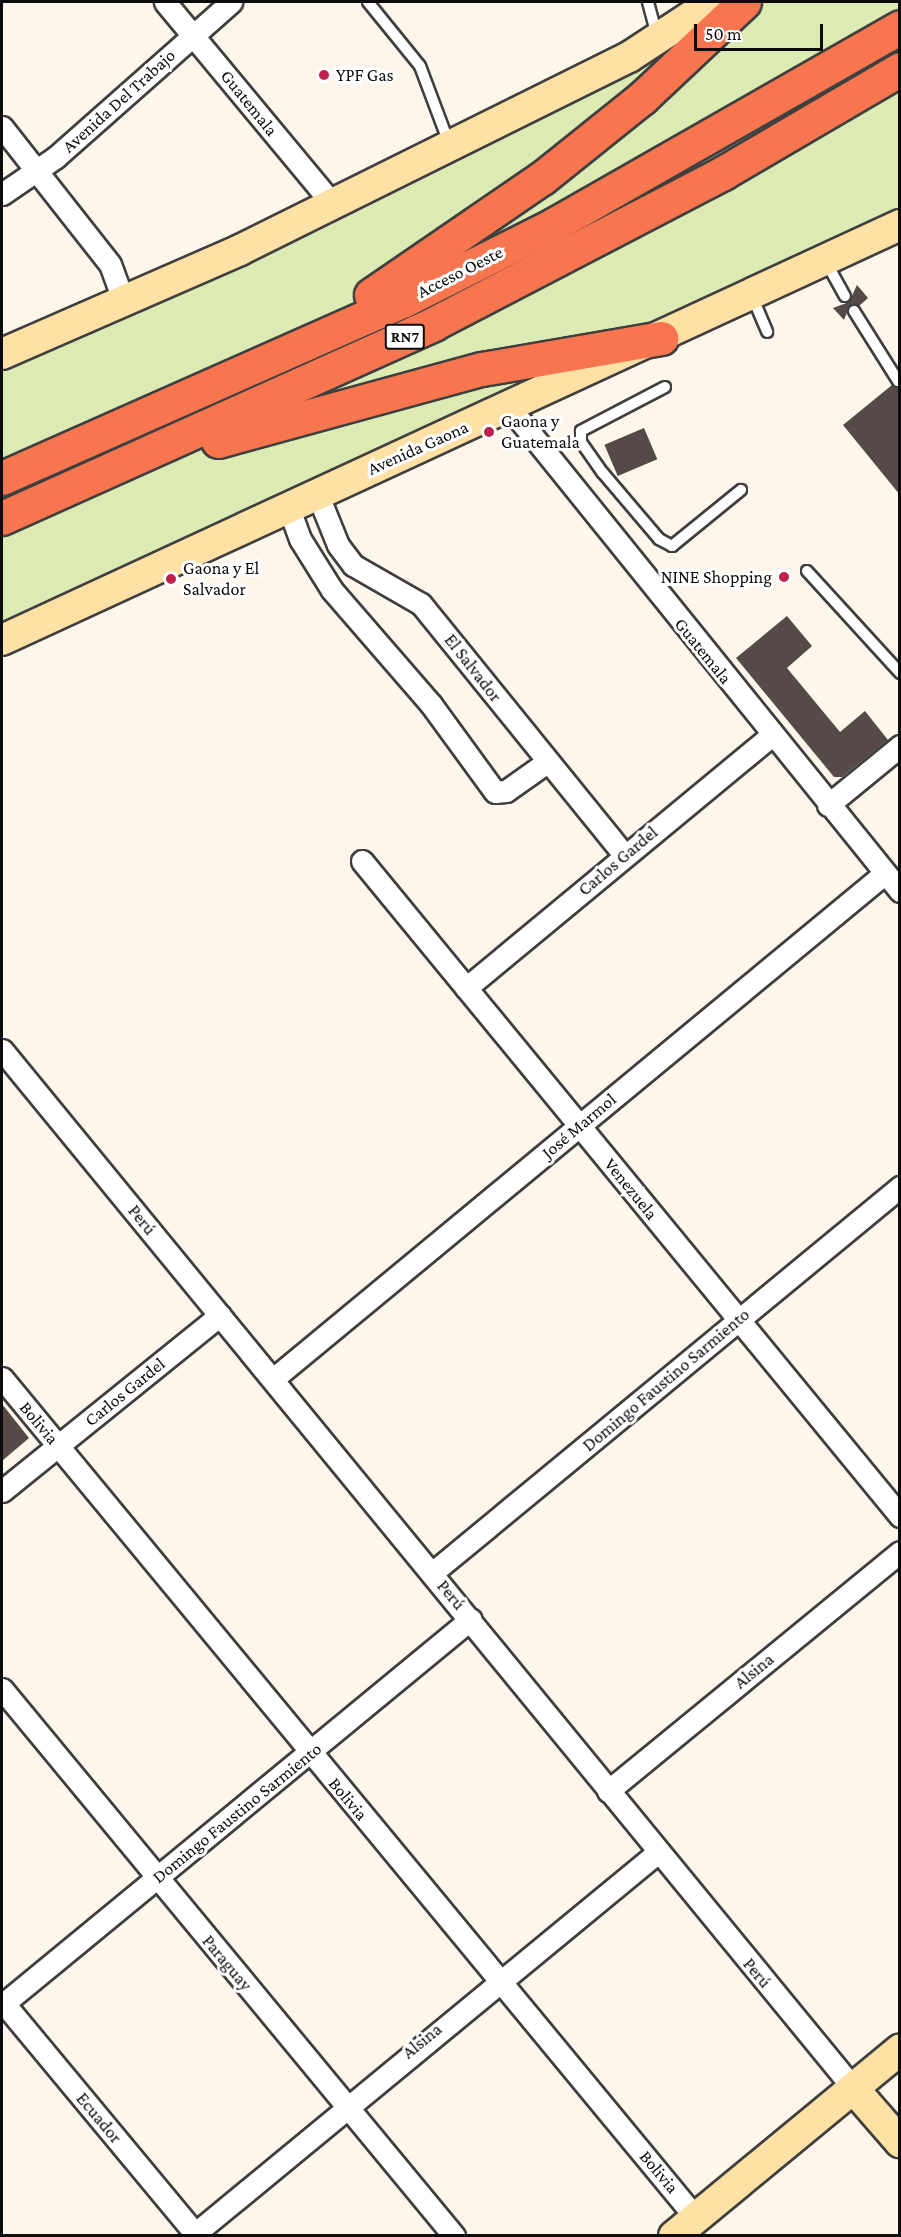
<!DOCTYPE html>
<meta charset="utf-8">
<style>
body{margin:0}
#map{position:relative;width:901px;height:2237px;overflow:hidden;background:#fff6eb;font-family:"Crimson Pro",serif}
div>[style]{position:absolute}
.green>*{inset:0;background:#dceab4}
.building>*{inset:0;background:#554a48;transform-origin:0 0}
.roads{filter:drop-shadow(2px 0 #3f3f3f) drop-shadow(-2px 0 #3f3f3f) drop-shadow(0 2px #3f3f3f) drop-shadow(0 -2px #3f3f3f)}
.lane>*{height:10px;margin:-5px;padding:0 5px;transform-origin:5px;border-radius:5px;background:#fff}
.street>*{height:21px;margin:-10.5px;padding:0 10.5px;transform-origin:10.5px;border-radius:10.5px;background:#fff}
.secondary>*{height:30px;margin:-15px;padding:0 15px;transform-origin:15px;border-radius:15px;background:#ffe1a6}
.highway>*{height:33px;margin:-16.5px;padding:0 16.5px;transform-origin:16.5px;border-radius:16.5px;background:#f77650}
.dots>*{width:16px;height:16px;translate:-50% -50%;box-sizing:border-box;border:3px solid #fff;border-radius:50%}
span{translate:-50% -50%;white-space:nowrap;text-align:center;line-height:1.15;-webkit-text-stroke:6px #fff;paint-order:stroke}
.shield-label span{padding:2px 4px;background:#fff;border:2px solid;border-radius:4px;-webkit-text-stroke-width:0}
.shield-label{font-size:16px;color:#0c0c0c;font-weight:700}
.poi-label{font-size:18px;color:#0c0c0c}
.left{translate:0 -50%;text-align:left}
.right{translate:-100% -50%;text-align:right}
.street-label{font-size:18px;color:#0c0c0c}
.frame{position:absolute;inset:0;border:3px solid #0c0c0c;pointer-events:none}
.scale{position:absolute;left:694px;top:24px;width:129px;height:27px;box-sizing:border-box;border:3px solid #0c0c0c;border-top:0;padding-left:8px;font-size:18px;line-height:21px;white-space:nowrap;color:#0c0c0c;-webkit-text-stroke:4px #fff;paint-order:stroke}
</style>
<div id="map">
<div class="green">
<div style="clip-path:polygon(713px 2px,899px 2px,899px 225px,2px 640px,2px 354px)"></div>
</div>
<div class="building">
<div style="clip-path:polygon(857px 285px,868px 298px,859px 306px,850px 305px,844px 320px,833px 308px,849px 302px)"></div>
<div style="clip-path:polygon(892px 385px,900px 388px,900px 495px,843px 425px)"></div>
<div style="left:644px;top:428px;width:34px;height:43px;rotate:67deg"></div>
<div style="clip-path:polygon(787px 616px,812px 646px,787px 668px,840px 732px,865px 711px,888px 740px,842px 777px,834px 777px,736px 658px)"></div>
<div style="clip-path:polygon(2px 1404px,29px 1438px,2px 1461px)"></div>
</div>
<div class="roads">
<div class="lane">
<div style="left:368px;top:2px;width:82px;rotate:50.9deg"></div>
<div style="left:420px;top:66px;width:82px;rotate:69.4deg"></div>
<div style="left:648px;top:2px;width:34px;rotate:75deg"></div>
<div style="left:826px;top:262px;width:39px;rotate:61deg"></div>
<div style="left:752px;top:296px;width:39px;rotate:67deg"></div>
<div style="left:854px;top:311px;width:83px;rotate:57.8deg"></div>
<div style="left:665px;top:387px;width:95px;rotate:152.4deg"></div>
<div style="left:581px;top:431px;width:11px;rotate:90deg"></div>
<div style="left:581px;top:442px;width:38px;rotate:55deg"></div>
<div style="left:603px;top:473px;width:87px;rotate:49.7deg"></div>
<div style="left:659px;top:539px;width:15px;rotate:28deg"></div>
<div style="left:672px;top:546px;width:89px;rotate:-39.1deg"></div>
<div style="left:807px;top:571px;width:138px;rotate:47.6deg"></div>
</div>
<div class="street">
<div style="left:165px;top:2px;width:263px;rotate:50.3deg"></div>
<div style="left:2px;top:127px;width:174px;rotate:51.8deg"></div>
<div style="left:110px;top:264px;width:37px;rotate:70deg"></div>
<div style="left:2px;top:194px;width:65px;rotate:-34.4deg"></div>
<div style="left:56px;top:157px;width:234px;rotate:-41.5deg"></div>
<div style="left:510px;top:408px;width:621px;rotate:51.08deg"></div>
<div style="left:317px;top:493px;width:56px;rotate:68deg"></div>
<div style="left:338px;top:545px;width:25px;rotate:53deg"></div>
<div style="left:353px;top:565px;width:78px;rotate:29.8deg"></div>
<div style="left:421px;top:604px;width:323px;rotate:51deg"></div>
<div style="left:288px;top:506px;width:35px;rotate:70deg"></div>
<div style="left:300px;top:539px;width:60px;rotate:57.9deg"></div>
<div style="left:332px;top:590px;width:150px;rotate:49.1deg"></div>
<div style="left:430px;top:703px;width:110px;rotate:53.9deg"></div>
<div style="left:495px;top:792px;width:11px;rotate:-5deg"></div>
<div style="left:506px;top:791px;width:50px;rotate:-35.3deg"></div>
<div style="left:828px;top:805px;width:93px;rotate:-39.3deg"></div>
<div style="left:362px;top:861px;width:848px;rotate:50.6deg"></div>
<div style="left:466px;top:988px;width:396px;rotate:-39.6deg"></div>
<div style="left:2px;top:1050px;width:1342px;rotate:50.65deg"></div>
<div style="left:2px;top:1378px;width:1090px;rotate:50.44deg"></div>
<div style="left:273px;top:1379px;width:794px;rotate:-39.58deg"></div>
<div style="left:2px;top:1491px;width:280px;rotate:-38.9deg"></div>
<div style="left:432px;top:1573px;width:607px;rotate:-39.52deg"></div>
<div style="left:2px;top:1689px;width:710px;rotate:50.43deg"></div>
<div style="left:608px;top:1791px;width:377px;rotate:-39.3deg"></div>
<div style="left:2px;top:2001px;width:305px;rotate:50.3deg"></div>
<div style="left:2px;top:2005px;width:607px;rotate:-39.46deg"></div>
<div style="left:192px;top:2236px;width:602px;rotate:-39.48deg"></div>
</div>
<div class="secondary">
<div style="left:2px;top:354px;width:260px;rotate:-23.6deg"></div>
<div style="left:240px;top:250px;width:434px;rotate:-26.4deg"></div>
<div style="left:629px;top:57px;width:100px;rotate:-33.2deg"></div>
<div style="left:2px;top:640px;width:989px;rotate:-24.8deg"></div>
<div style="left:853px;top:2088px;width:72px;rotate:49deg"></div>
<div style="left:674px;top:2236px;width:293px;rotate:-39.5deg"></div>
</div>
<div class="highway">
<div style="left:371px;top:295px;width:207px;rotate:-34.4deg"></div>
<div style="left:542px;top:178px;width:128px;rotate:-38.7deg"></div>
<div style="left:642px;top:98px;width:140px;rotate:-43.3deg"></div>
<div style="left:218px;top:441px;width:274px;rotate:-15.3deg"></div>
<div style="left:482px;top:369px;width:182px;rotate:-9.8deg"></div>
<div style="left:2px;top:478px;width:440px;rotate:-23.9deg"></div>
<div style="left:404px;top:300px;width:169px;rotate:-26.7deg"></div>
<div style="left:555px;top:224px;width:397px;rotate:-29.7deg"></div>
<div style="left:2px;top:518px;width:473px;rotate:-24.2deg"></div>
<div style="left:433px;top:324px;width:327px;rotate:-27.5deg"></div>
<div style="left:723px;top:173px;width:205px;rotate:-30.4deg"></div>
</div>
</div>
<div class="dots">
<div style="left:324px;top:75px;background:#be214d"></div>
<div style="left:489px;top:432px;background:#be214d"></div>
<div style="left:784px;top:577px;background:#be214d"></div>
<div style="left:171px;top:579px;background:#be214d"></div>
</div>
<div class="shield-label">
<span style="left:405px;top:337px">RN7</span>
</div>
<div class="poi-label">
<span class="left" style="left:336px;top:75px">YPF Gas</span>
<span class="left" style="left:501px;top:432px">Gaona y<br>Guatemala</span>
<span class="left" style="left:183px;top:579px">Gaona y El<br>Salvador</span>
<span class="right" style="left:772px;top:577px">NINE Shopping</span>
</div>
<div class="street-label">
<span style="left:119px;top:101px;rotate:-42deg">Avenida Del Trabajo</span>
<span style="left:249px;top:103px;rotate:51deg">Guatemala</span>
<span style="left:460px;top:272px;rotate:-27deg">Acceso Oeste</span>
<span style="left:418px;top:448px;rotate:-24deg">Avenida Gaona</span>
<span style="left:703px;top:651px;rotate:51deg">Guatemala</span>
<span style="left:473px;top:668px;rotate:52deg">El Salvador</span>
<span style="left:618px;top:861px;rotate:-40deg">Carlos Gardel</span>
<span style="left:579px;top:1126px;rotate:-40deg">José Marmol</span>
<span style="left:631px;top:1189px;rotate:51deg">Venezuela</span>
<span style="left:142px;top:1220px;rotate:51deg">Perú</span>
<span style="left:666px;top:1380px;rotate:-40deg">Domingo Faustino Sarmiento</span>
<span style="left:125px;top:1392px;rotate:-39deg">Carlos Gardel</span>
<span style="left:39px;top:1423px;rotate:50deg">Bolivia</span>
<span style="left:451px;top:1595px;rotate:50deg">Perú</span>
<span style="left:754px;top:1671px;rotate:-39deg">Alsina</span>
<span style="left:348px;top:1799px;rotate:50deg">Bolivia</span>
<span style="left:237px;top:1813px;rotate:-39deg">Domingo Faustino Sarmiento</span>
<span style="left:227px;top:1963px;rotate:50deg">Paraguay</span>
<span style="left:757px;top:1973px;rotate:50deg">Perú</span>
<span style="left:422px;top:2041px;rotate:-39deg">Alsina</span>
<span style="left:99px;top:2118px;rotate:50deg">Ecuador</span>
<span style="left:659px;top:2172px;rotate:50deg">Bolivia</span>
</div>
<div class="frame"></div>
<div class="scale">50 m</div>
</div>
